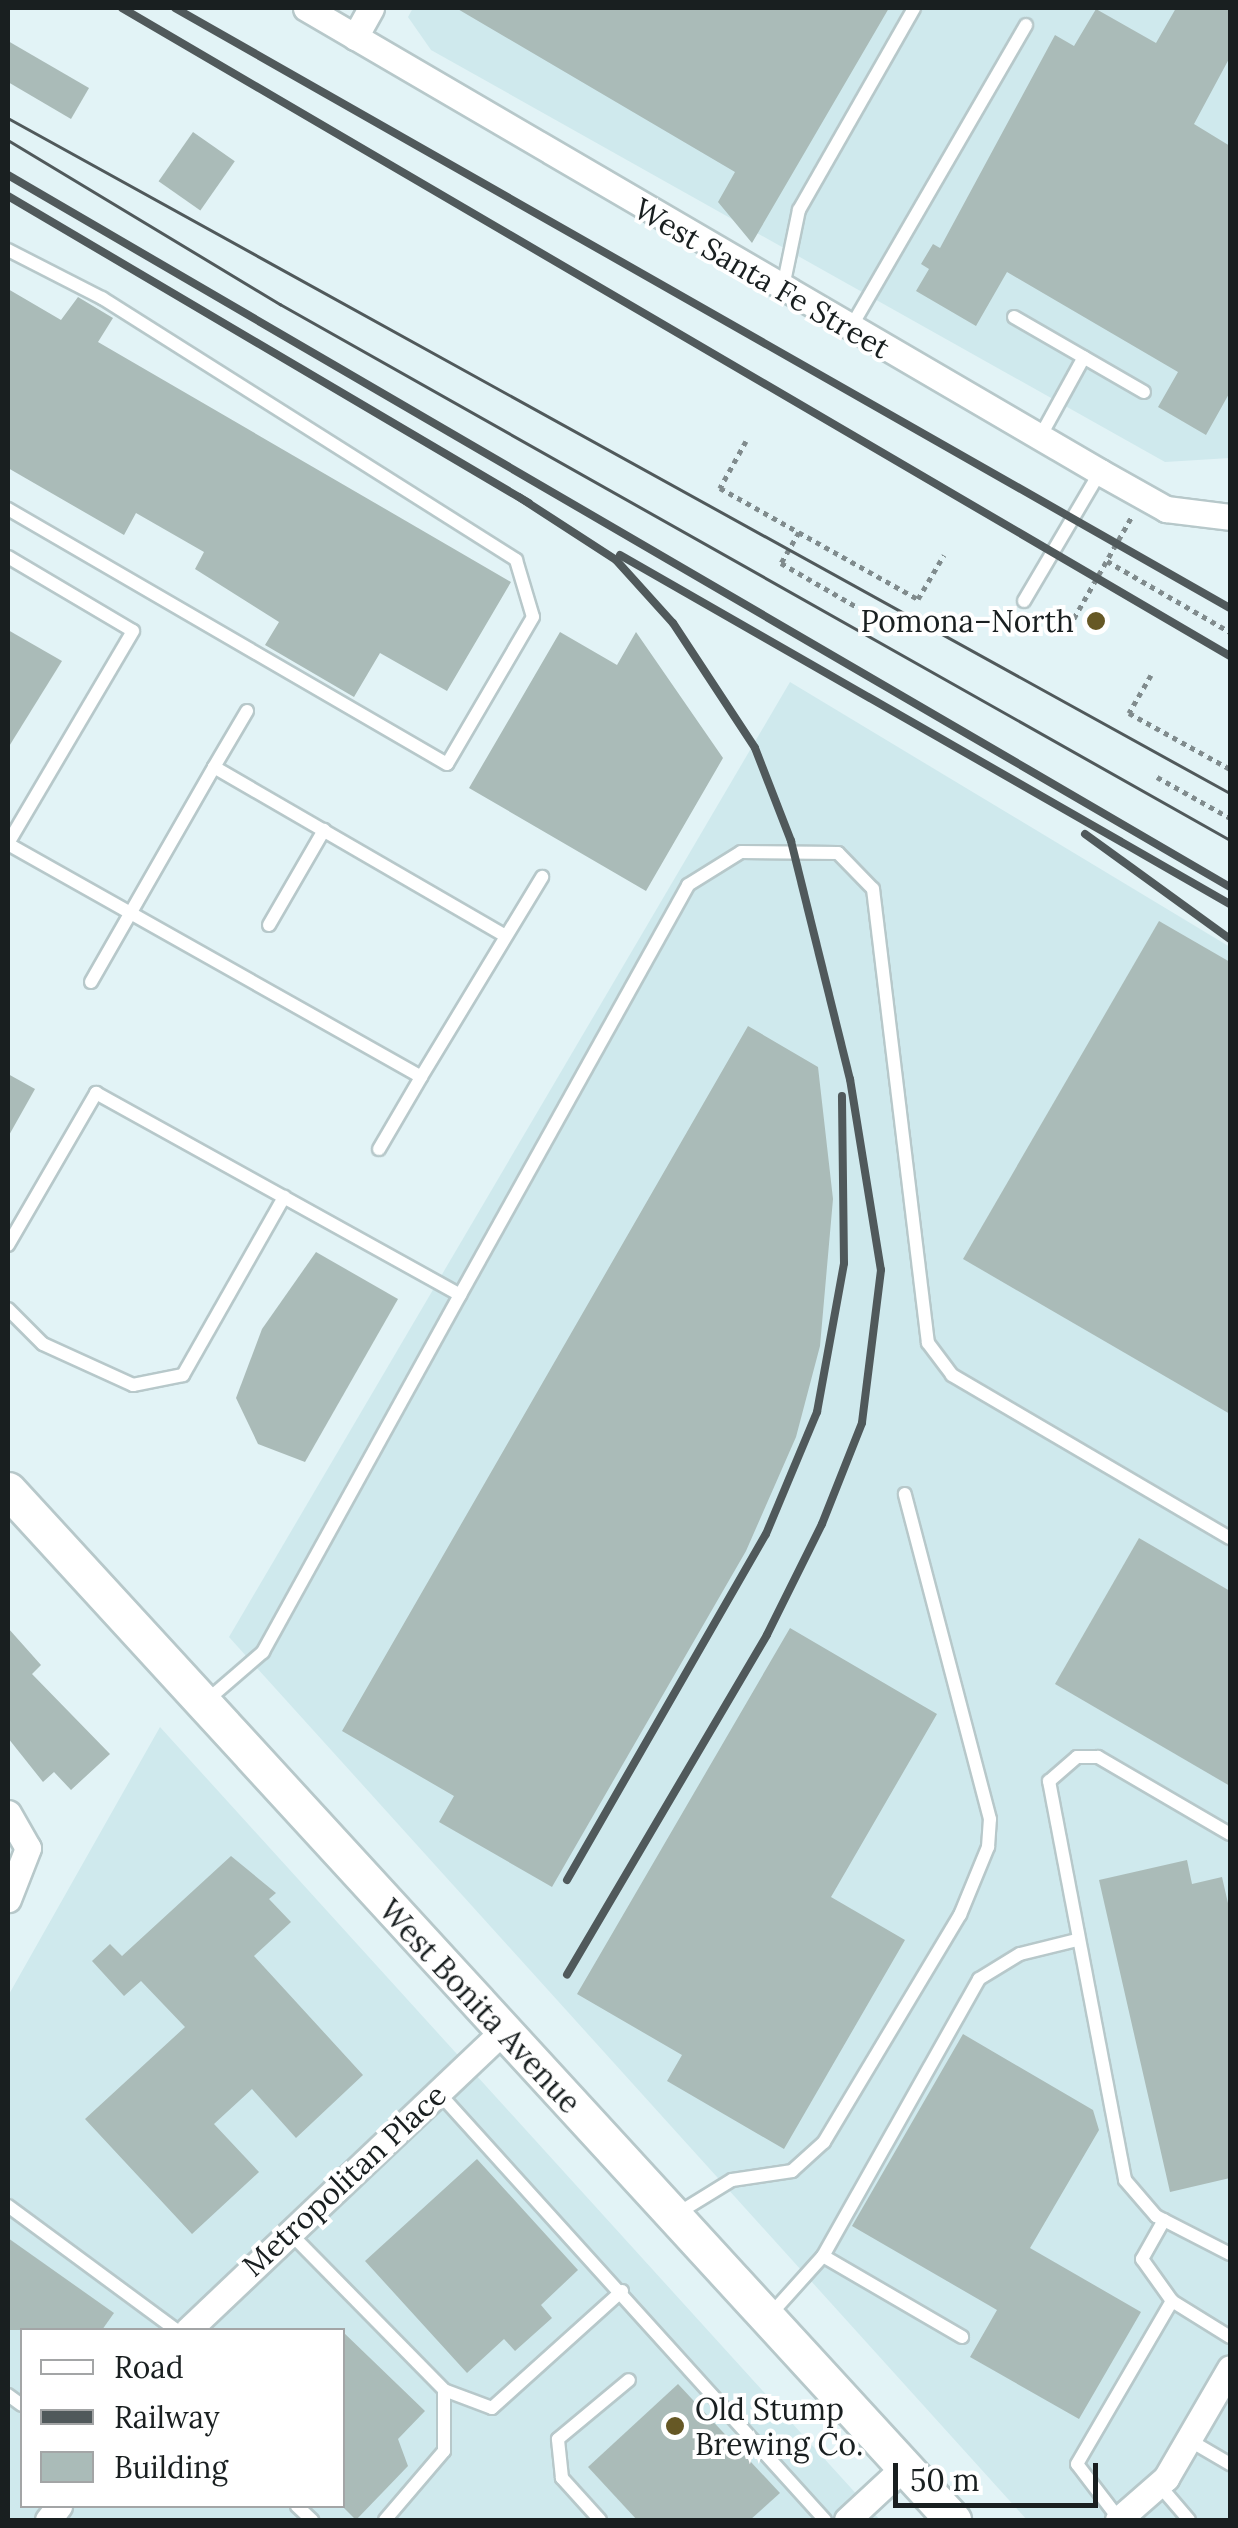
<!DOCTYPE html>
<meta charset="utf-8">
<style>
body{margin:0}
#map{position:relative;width:1238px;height:2528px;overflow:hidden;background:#e2f3f6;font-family:Lora,serif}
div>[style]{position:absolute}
.built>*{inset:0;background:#cfe9ed}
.building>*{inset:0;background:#aabbb8;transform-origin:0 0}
.path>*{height:5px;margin-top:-2.5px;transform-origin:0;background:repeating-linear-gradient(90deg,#808b8d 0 5px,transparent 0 10px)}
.roads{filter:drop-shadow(2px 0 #b7c8ca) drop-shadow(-2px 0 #b7c8ca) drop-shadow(0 2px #b7c8ca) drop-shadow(0 -2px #b7c8ca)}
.lane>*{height:12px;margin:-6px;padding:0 6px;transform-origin:6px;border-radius:6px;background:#fff}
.street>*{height:25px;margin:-12.5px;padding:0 12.5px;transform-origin:12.5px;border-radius:12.5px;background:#fff}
.secondary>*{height:35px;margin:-17.5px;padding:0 17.5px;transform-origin:17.5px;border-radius:17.5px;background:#fff}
.tram>*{height:2.5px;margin:-1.25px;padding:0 1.25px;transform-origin:1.25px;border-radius:1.25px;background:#50595b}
.rail>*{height:8px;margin:-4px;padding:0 4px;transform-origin:4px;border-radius:4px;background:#50595b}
.dots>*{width:28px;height:28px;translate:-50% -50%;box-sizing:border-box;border:5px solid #fff;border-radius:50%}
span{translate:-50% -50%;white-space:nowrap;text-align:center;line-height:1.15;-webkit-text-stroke:8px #fff;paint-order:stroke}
.street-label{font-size:30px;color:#191f20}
.poi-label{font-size:30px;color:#191f20}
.right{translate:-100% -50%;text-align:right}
.left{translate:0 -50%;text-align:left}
.frame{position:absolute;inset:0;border:10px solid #191f20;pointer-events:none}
.legend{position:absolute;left:20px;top:2328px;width:325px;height:180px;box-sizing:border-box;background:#fff;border:2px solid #a3a5a6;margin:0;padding:12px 18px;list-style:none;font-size:30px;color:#191f20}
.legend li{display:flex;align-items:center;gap:20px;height:50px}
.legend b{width:50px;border:2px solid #a3a5a6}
.scale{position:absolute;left:893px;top:2463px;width:205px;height:45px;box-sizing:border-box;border:5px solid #191f20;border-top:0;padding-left:12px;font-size:30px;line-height:35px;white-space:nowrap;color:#191f20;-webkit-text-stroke:8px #fff;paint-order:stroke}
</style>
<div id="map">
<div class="built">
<div style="clip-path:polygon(413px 8px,1230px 8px,1230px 458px,1165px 462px,431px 50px,408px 17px)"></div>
<div style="clip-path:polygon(790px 682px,1230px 947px,1230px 2520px,1027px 2520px,229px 1637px)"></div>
<div style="clip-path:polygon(evenodd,160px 1727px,880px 2520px,8px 2520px,8px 1996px,160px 1727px,22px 2330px,342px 2330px,342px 2506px,22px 2506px,22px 2330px)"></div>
</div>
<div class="building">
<div style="clip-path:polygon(456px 8px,889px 8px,752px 243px,718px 202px,735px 172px)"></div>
<div style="clip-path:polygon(1176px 8px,1230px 8px,1230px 57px,1194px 124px,1230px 146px,1230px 392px,1206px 435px,1158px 407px,1178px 372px,1007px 272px,976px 326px,916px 291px,929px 269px,921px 264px,933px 244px,940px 248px,1055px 35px,1074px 46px,1096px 9px,1156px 43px)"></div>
<div style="clip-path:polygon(8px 41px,89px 88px,71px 119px,8px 82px)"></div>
<div style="left:193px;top:132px;width:51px;height:60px;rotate:35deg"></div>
<div style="clip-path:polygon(8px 289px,61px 320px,78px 297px,113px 318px,98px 342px,511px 582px,447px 691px,380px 653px,354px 697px,265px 645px,279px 622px,195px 569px,204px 552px,136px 513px,124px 535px,8px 468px)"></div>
<div style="clip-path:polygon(8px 630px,62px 661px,8px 748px)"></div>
<div style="clip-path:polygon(560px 632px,617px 665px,636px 632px,723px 758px,646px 891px,469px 788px)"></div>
<div style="clip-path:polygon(1159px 921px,1230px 962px,1230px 1414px,963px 1259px)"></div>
<div style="clip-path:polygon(748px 1026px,818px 1067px,833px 1199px,820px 1346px,796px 1437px,746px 1551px,552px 1887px,439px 1822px,454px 1796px,342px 1731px)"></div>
<div style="clip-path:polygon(8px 1074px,35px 1089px,8px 1137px)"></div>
<div style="clip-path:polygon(316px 1252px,398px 1299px,305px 1462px,258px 1444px,236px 1398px,262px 1329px)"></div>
<div style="clip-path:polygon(1139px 1538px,1230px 1591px,1230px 1786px,1055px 1684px)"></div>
<div style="clip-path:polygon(8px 1628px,41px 1665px,32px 1674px,110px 1754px,71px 1790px,54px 1772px,43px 1782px,8px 1738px)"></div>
<div style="clip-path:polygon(790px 1628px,937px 1714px,831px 1897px,905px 1940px,784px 2149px,667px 2081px,682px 2055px,577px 1994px)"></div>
<div style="clip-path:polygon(231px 1856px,276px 1893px,269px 1899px,291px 1922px,254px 1956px,363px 2075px,296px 2138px,252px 2089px,214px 2124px,259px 2172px,192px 2234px,85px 2119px,185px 2027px,141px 1981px,124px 1996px,92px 1961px,110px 1944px,122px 1956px)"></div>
<div style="clip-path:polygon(1187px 1860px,1192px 1884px,1222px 1877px,1230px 1912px,1230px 2178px,1170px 2192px,1099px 1880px)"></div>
<div style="clip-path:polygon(963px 2034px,1093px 2110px,1099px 2130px,1030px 2248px,1141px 2312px,1079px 2419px,970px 2357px,997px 2310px,852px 2226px)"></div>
<div style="clip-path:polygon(477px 2159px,578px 2270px,541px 2305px,552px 2318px,515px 2351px,504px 2339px,467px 2373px,365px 2261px)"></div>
<div style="clip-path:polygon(8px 2238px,114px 2313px,102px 2330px,8px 2330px)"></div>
<div style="clip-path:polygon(342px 2331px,425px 2411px,398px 2439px,408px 2466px,356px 2520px,342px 2506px)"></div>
<div style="clip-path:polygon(678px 2384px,780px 2493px,750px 2520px,637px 2520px,588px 2467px)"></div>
</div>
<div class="path">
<div style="left:746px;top:441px;width:54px;rotate:119deg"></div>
<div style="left:720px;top:488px;width:227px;rotate:29.3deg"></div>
<div style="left:918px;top:599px;width:51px;rotate:-59.4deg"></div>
<div style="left:799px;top:532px;width:36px;rotate:120deg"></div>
<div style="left:781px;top:563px;width:94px;rotate:30.1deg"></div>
<div style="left:1107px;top:561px;width:142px;rotate:30deg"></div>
<div style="left:1069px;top:627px;width:128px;rotate:-60.4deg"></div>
<div style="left:1151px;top:675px;width:44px;rotate:120.1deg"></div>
<div style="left:1129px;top:713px;width:115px;rotate:29deg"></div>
<div style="left:1157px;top:777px;width:84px;rotate:29.3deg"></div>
</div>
<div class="roads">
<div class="lane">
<div style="left:8px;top:250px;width:106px;rotate:27.1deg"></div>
<div style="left:102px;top:298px;width:490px;rotate:32.3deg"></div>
<div style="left:516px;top:560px;width:59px;rotate:73.4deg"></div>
<div style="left:533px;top:617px;width:170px;rotate:120.3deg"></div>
<div style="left:447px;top:764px;width:508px;rotate:-149.85deg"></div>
<div style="left:783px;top:287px;width:79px;rotate:-78.3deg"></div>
<div style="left:799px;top:210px;width:232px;rotate:-60.3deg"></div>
<div style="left:1014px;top:317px;width:150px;rotate:30deg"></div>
<div style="left:851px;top:327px;width:349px;rotate:-59.9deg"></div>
<div style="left:1040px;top:437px;width:91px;rotate:-61.2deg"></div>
<div style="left:8px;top:557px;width:145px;rotate:30.6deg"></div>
<div style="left:133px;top:631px;width:246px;rotate:120.5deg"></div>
<div style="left:1024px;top:601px;width:150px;rotate:-59.5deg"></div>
<div style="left:214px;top:767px;width:65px;rotate:-59.5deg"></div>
<div style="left:8px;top:844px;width:474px;rotate:29.4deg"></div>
<div style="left:421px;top:1077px;width:234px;rotate:-58.8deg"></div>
<div style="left:269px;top:925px;width:110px;rotate:-59.9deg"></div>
<div style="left:91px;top:982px;width:248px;rotate:-60.2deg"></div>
<div style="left:214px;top:767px;width:337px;rotate:30.1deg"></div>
<div style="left:379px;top:1149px;width:83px;rotate:-59.7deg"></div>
<div style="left:8px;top:1245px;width:176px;rotate:-59.9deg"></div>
<div style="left:96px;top:1093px;width:416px;rotate:29deg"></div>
<div style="left:460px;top:1295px;width:408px;rotate:118.9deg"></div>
<div style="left:263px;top:1652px;width:77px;rotate:139.2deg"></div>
<div style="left:460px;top:1295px;width:469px;rotate:-60.9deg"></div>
<div style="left:688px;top:885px;width:62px;rotate:-31.9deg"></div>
<div style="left:741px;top:852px;width:97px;rotate:0.6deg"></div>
<div style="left:838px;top:853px;width:50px;rotate:45.8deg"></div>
<div style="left:873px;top:889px;width:457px;rotate:83.1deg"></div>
<div style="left:928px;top:1343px;width:40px;rotate:53deg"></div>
<div style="left:952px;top:1375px;width:322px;rotate:30.4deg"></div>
<div style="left:8px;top:1309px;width:49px;rotate:45deg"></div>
<div style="left:43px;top:1344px;width:99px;rotate:24.5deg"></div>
<div style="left:133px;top:1385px;width:51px;rotate:-11.3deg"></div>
<div style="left:183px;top:1375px;width:205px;rotate:-60.4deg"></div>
<div style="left:1230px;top:1834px;width:153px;rotate:-149.7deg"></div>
<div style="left:1098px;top:1757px;width:21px;rotate:180deg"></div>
<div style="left:1077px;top:1757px;width:37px;rotate:139deg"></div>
<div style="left:1049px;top:1781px;width:406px;rotate:79.2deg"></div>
<div style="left:1125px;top:2180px;width:48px;rotate:49.3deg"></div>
<div style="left:1156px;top:2216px;width:83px;rotate:27.2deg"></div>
<div style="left:438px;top:2092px;width:577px;rotate:47.88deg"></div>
<div style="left:8px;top:2206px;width:209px;rotate:36.4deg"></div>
<div style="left:675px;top:2215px;width:67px;rotate:-31.6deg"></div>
<div style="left:732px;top:2180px;width:61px;rotate:-8.5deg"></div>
<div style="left:792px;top:2171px;width:43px;rotate:-42.2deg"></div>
<div style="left:824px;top:2142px;width:265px;rotate:-59.1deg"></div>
<div style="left:960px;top:1915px;width:74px;rotate:-67.6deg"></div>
<div style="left:988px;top:1847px;width:28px;rotate:-86deg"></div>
<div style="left:990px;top:1819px;width:336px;rotate:-104.7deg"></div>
<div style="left:1164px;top:2220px;width:45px;rotate:119.4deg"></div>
<div style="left:1142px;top:2259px;width:52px;rotate:54.5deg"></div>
<div style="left:289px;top:2232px;width:221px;rotate:45.5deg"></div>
<div style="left:823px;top:2256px;width:161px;rotate:30.2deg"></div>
<div style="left:769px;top:2316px;width:81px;rotate:-48deg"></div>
<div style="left:823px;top:2256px;width:318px;rotate:-60.6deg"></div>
<div style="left:979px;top:1979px;width:48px;rotate:-31.4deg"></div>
<div style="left:1020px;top:1954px;width:59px;rotate:-13.8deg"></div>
<div style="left:8px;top:2395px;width:17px;rotate:36deg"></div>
<div style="left:1189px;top:2440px;width:48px;rotate:30.3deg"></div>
<div style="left:1159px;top:2485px;width:46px;rotate:49.4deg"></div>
<div style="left:297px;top:2506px;width:21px;rotate:43deg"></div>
<div style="left:1119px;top:2519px;width:69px;rotate:-127.4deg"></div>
<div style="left:1077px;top:2464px;width:189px;rotate:-59.8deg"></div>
<div style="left:1172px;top:2301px;width:68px;rotate:31.8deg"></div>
<div style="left:385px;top:2520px;width:91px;rotate:-49.5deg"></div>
<div style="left:444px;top:2451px;width:61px;rotate:-90deg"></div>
<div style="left:444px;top:2390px;width:51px;rotate:20.6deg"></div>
<div style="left:492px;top:2408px;width:175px;rotate:-42deg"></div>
<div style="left:600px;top:2520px;width:57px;rotate:-132.1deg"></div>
<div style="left:562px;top:2478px;width:39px;rotate:-96deg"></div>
<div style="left:558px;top:2439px;width:92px;rotate:-39.7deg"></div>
</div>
<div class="street">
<div style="left:306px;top:8px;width:920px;rotate:30.3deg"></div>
<div style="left:1100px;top:472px;width:76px;rotate:29.3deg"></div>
<div style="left:1166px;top:509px;width:64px;rotate:7.1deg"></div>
<div style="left:355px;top:37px;width:33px;rotate:-61deg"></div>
<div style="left:8px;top:1813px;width:40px;rotate:60.3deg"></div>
<div style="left:28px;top:1848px;width:55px;rotate:111.4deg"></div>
<div style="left:188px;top:2330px;width:434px;rotate:-43.5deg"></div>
<div style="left:48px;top:2520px;width:18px;rotate:-52deg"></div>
<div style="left:847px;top:2520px;width:78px;rotate:-42.9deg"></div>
<div style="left:1118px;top:2520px;width:64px;rotate:-41.2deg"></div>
<div style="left:1166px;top:2478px;width:127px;rotate:-59.8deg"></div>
</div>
<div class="secondary">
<div style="left:8px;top:1490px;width:1398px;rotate:47.46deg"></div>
</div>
</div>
<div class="tram">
<div style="left:8px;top:118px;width:1396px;rotate:28.92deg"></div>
<div style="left:8px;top:140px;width:318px;rotate:31.1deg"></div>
<div style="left:280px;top:304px;width:1091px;rotate:29.43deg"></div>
</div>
<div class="rail">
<div style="left:122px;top:8px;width:1284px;rotate:30.32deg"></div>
<div style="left:175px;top:8px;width:1214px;rotate:29.63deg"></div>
<div style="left:8px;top:175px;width:1414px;rotate:30.23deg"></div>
<div style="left:8px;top:196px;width:605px;rotate:30.51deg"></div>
<div style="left:519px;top:497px;width:116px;rotate:33deg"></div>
<div style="left:616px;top:560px;width:85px;rotate:47.9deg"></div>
<div style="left:673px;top:623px;width:149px;rotate:56.7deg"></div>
<div style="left:755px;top:748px;width:100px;rotate:68.8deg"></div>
<div style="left:791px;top:841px;width:245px;rotate:76.1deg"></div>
<div style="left:850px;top:1079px;width:193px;rotate:80.8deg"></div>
<div style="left:881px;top:1270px;width:154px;rotate:97.1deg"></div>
<div style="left:862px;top:1423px;width:109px;rotate:111.6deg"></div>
<div style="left:822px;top:1524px;width:124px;rotate:116.4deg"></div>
<div style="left:767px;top:1635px;width:394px;rotate:120.5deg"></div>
<div style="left:620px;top:555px;width:703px;rotate:29.78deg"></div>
<div style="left:1085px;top:834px;width:179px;rotate:35.9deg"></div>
<div style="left:567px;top:1880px;width:399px;rotate:-60.1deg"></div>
<div style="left:766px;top:1534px;width:132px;rotate:-67.3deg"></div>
<div style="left:817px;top:1412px;width:151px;rotate:-79.7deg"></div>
<div style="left:844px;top:1263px;width:167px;rotate:-90.7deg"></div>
</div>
<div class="dots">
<div style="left:1096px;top:621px;background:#665825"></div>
<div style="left:675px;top:2426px;background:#665825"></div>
</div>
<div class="street-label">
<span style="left:762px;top:278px;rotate:30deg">West Santa Fe Street</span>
<span style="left:480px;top:2006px;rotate:47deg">West Bonita Avenue</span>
<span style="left:344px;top:2180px;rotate:-43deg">Metropolitan Place</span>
</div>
<div class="poi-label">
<span class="right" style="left:1074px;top:621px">Pomona–North</span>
<span class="left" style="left:695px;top:2426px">Old Stump<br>Brewing Co.</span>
</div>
<div class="frame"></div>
<ul class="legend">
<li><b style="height:12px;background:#fff"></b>Road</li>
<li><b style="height:12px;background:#50595b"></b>Railway</li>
<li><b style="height:28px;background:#aabbb8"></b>Building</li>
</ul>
<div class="scale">50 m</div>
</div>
